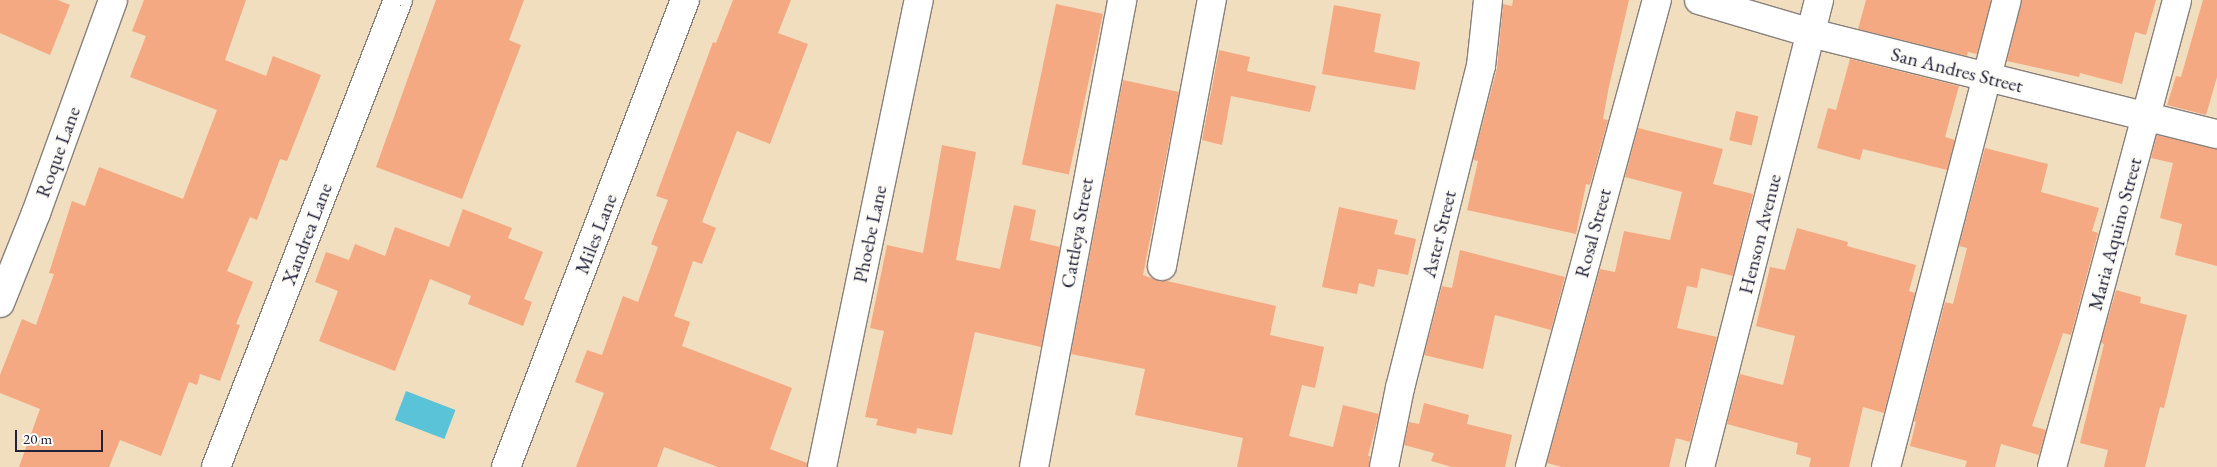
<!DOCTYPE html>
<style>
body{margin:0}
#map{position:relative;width:2217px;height:467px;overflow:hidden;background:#f0debf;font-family:"EB Garamond",serif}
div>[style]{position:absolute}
.water>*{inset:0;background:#5bc3d8;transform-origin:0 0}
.building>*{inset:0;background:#f4a982;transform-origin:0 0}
.roads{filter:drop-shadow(1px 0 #89807d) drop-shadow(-1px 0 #89807d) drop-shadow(0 1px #89807d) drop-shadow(0 -1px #89807d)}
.minor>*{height:28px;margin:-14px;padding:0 14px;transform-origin:14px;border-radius:14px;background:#fff}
span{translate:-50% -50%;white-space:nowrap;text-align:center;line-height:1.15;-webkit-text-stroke:5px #fdfcf7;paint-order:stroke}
.street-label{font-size:20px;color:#22223b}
.scale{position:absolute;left:15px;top:430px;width:88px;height:22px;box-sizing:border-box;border:2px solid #22223b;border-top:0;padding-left:6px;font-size:15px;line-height:18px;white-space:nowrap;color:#22223b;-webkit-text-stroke:4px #fdfcf7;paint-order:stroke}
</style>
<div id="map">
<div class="water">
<div style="left:406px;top:391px;width:53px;height:31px;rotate:21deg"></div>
</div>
<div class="building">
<div style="clip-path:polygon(0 0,58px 0,70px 5px,50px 55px,0 33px)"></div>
<div style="clip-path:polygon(144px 0,246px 0,225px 60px,266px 76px,273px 56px,321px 75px,287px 161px,280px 159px,257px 220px,250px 217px,227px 271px,253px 282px,236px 324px,240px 325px,220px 381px,200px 374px,197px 385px,189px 382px,161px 456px,120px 440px,109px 467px,19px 467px,40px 409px,0 393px,0 375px,22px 319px,36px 325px,54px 274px,49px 273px,72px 201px,85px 206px,99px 167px,183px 199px,217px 110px,130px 77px,146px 36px,132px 31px)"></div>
<div style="clip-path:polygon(436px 0,524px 0,509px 40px,521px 45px,462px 199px,376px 167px)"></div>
<div style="clip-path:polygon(733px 0,791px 0,778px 33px,808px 44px,770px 144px,737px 131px,702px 222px,716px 228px,702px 264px,693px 261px,674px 316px,690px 322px,682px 346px,792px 388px,770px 449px,807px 463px,807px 467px,718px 467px,664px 447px,657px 467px,576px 467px,604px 393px,575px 382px,587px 350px,602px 355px,623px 296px,638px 302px,658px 247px,651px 244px,668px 200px,656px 196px,713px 42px,716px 43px)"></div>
<div style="clip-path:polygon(1513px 0,1629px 0,1609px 86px,1603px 119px,1608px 120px,1590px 185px,1586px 184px,1576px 234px,1467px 210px,1478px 161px,1473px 160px,1497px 68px,1503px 4px,1512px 6px)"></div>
<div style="clip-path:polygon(1866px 0,1991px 0,1977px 54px,1968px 52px,1967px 56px,1858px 29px)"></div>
<div style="clip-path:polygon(2022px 0,2156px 0,2146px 35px,2135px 32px,2122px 84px,2080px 73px,2079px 77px,2007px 61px)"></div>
<div style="clip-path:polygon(2203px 0,2217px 0,2217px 77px,2206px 115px,2167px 105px,2176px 76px,2181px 77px)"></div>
<div style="left:1056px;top:4px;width:48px;height:164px;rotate:12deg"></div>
<div style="clip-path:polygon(1334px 5px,1381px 14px,1374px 52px,1420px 62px,1415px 90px,1322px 74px)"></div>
<div style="clip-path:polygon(1219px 50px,1250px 57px,1247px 71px,1316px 86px,1310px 112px,1231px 96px,1222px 145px,1202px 140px)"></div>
<div style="clip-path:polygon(1850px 59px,1959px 86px,1945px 137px,1955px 140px,1947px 170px,1863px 149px,1860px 160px,1817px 148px,1828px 108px,1836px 110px)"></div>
<div style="clip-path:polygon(1123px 80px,1179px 92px,1143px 275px,1159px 281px,1167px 281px,1276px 306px,1270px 335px,1324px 347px,1315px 388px,1302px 385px,1289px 436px,1333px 447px,1343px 405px,1379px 414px,1368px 456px,1370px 456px,1369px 467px,1237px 467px,1243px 438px,1135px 415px,1145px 369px,1071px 354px)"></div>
<div style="left:1736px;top:111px;width:23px;height:30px;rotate:13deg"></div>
<div style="clip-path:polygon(1638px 128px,1723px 149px,1713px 184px,1753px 194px,1733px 276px,1701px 268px,1697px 288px,1687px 286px,1677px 328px,1717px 337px,1690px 442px,1676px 438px,1669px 467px,1562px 467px,1547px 463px,1600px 269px,1615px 272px,1624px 231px,1670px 240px,1682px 192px,1625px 177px)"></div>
<div style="clip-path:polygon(2157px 135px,2217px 149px,2217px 266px,2175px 255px,2182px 224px,2160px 218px,2173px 163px,2151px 158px)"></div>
<div style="clip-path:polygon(942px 145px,976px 152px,956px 260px,1000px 269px,1014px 205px,1036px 210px,1030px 240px,1060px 247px,1041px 347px,975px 332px,952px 435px,917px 428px,916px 434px,876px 425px,878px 419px,865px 417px,884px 331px,870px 328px,887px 245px,923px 253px)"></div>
<div style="clip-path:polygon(1985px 148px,2048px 164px,2041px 192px,2099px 208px,2092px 231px,2098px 233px,2071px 335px,2063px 333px,2032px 426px,2046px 430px,2039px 455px,2001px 444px,1995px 467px,1965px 467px,1967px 461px,1910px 446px,1916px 422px,1914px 421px,1945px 302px,1953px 304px,1967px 248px,1959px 246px)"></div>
<div style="clip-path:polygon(1339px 207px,1398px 220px,1394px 234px,1416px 239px,1408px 275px,1378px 269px,1374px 287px,1359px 283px,1357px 294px,1322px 287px)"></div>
<div style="clip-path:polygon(463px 209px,512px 228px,508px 238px,543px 252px,524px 299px,532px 302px,523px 326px,468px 304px,471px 296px,430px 279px,395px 371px,319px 341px,338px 291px,315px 282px,326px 252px,349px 260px,355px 244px,385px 256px,395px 227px,449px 247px)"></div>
<div style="clip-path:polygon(1797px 228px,1848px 242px,1847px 246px,1916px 265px,1909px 291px,1915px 293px,1884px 413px,1863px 407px,1849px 467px,1809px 467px,1811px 458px,1796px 454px,1798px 443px,1727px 424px,1740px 374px,1783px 385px,1795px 336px,1756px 326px,1770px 267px,1785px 270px)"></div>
<div style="clip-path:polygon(1460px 250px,1565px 277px,1551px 330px,1495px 315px,1483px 369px,1424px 355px,1442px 286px,1452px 288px)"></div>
<div style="clip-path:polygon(2116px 290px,2141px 297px,2140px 303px,2187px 315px,2164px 408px,2160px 407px,2145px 467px,2104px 467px,2108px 450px,2080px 443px,2104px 344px,2101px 343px)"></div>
<div style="clip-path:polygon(1424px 403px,1469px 415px,1467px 424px,1512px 435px,1505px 467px,1452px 467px,1431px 461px,1434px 453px,1404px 445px,1409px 422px,1419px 424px)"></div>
</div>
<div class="roads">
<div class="minor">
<div style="left:1699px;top:0;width:117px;rotate:16.4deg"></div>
<div style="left:1811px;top:33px;width:418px;rotate:14deg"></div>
<div style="left:1162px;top:266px;width:271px;rotate:-79.4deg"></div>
<div style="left:0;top:303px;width:97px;rotate:-68.2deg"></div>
<div style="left:36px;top:213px;width:226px;rotate:-70.1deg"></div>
<div style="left:216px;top:467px;width:501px;rotate:-68.71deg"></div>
<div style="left:506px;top:467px;width:500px;rotate:-69.03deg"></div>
<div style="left:822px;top:467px;width:477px;rotate:-78.3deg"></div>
<div style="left:1034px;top:467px;width:475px;rotate:-79.3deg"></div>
<div style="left:1384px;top:467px;width:81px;rotate:-78.6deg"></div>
<div style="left:1400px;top:388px;width:332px;rotate:-75.9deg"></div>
<div style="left:1481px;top:66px;width:66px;rotate:-83.9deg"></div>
<div style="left:1530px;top:467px;width:484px;rotate:-74.8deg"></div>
<div style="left:1700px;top:467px;width:482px;rotate:-75.7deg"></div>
<div style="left:1886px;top:467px;width:482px;rotate:-75.5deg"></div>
<div style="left:2052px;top:467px;width:483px;rotate:-75deg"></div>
</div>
</div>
<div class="street-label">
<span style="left:1957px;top:70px;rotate:14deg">San Andres Street</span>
<span style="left:58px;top:152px;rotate:-70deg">Roque Lane</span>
<span style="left:1077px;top:233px;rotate:-80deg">Cattleya Street</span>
<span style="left:1593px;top:233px;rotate:-75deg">Rosal Street</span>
<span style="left:307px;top:234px;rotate:-69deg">Xandrea Lane</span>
<span style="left:596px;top:234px;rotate:-69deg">Miles Lane</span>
<span style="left:870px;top:234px;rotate:-78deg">Phoebe Lane</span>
<span style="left:1439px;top:234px;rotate:-76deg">Aster Street</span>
<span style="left:1760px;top:234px;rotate:-76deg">Henson Avenue</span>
<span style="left:2115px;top:234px;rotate:-75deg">Maria Aquino Street</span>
</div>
<div class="scale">20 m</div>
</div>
